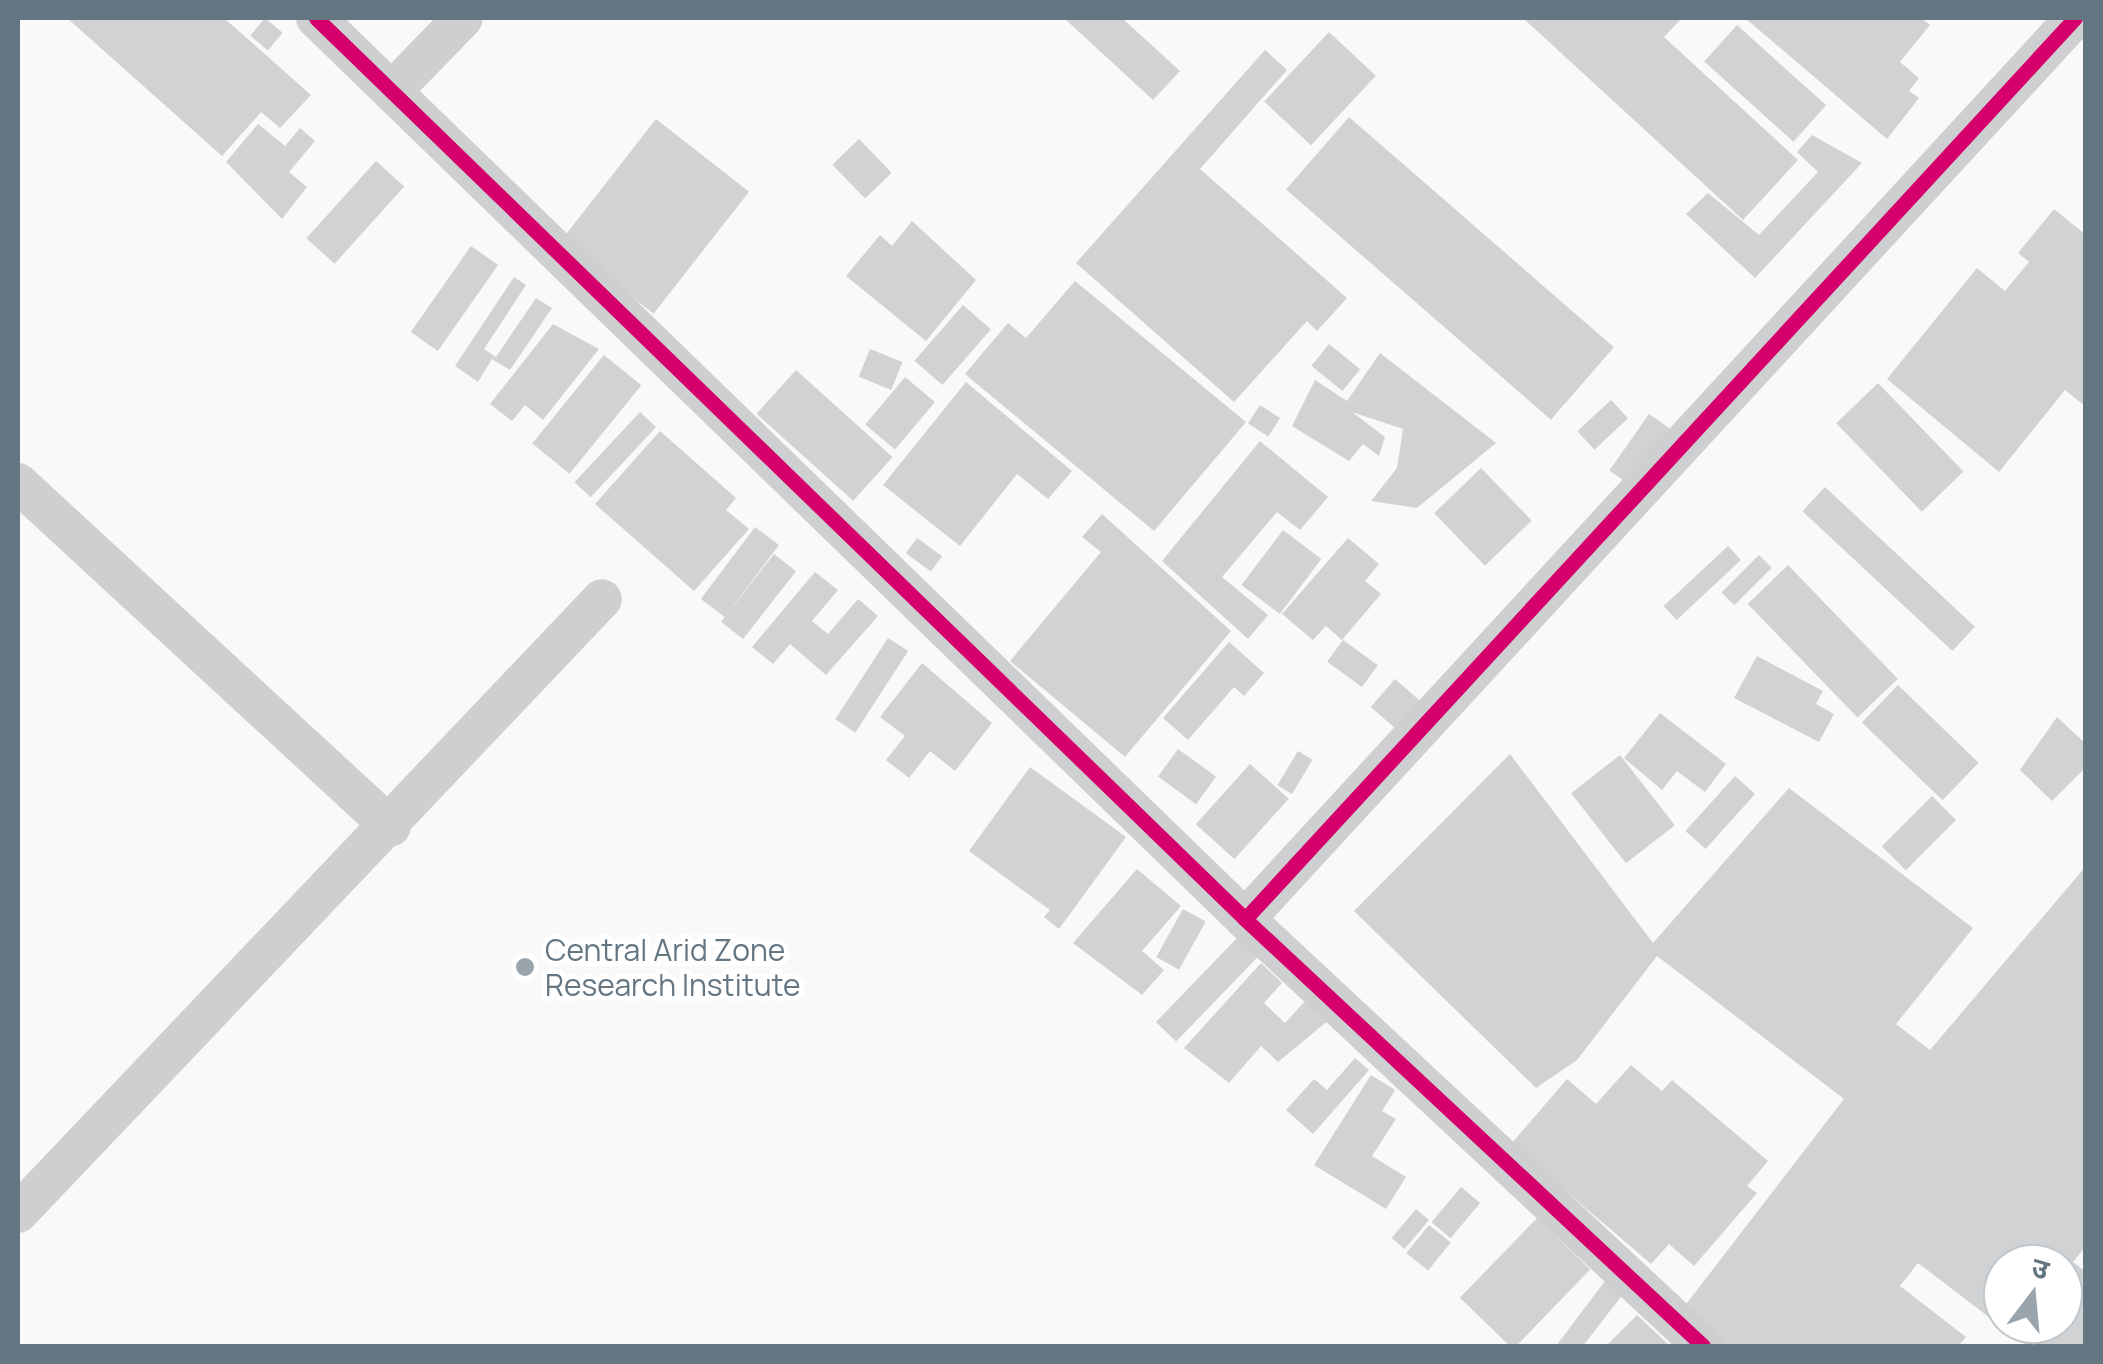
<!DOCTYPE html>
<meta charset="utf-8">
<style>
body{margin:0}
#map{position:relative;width:2103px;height:1364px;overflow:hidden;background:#f9f9f9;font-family:Manrope,"Noto Sans Devanagari",sans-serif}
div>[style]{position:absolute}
.building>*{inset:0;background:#d0d2d3;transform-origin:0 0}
.minor>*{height:40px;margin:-20px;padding:0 20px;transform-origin:20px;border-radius:20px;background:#cecfd0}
.cycleway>*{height:15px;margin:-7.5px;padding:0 7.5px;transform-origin:7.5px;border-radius:7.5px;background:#d6006c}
.dots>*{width:28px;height:28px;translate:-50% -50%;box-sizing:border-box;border:5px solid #fff;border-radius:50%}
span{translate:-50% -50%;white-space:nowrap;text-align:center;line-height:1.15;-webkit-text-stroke:10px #fff;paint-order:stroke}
.poi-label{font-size:30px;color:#657683}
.left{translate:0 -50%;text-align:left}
.frame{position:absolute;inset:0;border:20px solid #657683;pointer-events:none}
.north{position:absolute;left:1983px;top:1244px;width:100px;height:100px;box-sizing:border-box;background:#fff;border:2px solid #c1c8cd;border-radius:50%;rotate:16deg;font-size:28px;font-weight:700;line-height:40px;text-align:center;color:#657683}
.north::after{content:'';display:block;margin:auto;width:35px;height:45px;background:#99a4ac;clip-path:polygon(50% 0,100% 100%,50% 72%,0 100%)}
</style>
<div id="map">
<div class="building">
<div style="clip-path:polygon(67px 18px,224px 18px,311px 95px,280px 128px,261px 112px,222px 156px)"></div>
<div style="left:265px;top:18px;width:23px;height:23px;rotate:40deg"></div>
<div style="clip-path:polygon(1064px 18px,1122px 18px,1180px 71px,1153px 100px)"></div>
<div style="clip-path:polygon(1523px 18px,1682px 18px,1664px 37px,1798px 160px,1743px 220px)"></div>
<div style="clip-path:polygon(1745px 18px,1921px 18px,1930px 25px,1900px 62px,1919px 78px,1909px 91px,1919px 98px,1887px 139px)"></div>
<div style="left:1737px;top:25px;width:120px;height:49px;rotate:42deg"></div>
<div style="left:1329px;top:32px;width:64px;height:95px;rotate:43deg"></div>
<div style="clip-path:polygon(1265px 50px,1287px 70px,1200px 169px,1347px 298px,1317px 331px,1307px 321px,1234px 402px,1076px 263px)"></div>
<div style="left:1349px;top:117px;width:351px;height:96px;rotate:41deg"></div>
<div style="left:656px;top:119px;width:118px;height:155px;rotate:38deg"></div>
<div style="clip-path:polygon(258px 124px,285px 146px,300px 128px,315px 141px,289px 172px,307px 187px,282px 219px,226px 162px)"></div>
<div style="clip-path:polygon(1812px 135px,1862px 163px,1755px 278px,1686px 214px,1708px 193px,1759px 235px,1818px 172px,1797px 152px)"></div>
<div style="left:859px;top:139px;width:47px;height:37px;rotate:46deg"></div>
<div style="left:376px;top:161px;width:38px;height:104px;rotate:42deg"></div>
<div style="clip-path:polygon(2054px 209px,2086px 235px,2086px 407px,2065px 390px,1999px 472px,1887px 379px,1977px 268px,2005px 291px,2029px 262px,2018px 253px)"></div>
<div style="clip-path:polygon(912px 221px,976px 280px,926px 341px,846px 276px,880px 235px,892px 246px)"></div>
<div style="left:471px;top:246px;width:33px;height:105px;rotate:35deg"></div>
<div style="clip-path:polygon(514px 277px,526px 285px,484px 349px,496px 357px,536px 298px,552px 308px,510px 370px,492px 359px,478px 382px,455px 366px)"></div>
<div style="clip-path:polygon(1075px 281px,1246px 422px,1154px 531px,965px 374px,1008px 323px,1026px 338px)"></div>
<div style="left:963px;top:305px;width:37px;height:74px;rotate:41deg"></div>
<div style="clip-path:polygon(553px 324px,599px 349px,543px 420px,525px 405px,512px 421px,490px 404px)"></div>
<div style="left:1329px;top:344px;width:40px;height:28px;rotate:39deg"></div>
<div style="left:870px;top:349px;width:35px;height:30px;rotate:22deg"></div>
<div style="clip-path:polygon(1380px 353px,1496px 443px,1417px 508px,1371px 501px,1397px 468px,1403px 429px,1352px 412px,1385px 437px,1379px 456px,1363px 444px,1349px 461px,1292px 426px,1315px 380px,1347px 401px)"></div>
<div style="left:604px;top:355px;width:48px;height:114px;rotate:39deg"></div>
<div style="left:796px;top:370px;width:130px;height:59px;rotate:42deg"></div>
<div style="left:905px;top:377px;width:39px;height:62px;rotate:40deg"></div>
<div style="clip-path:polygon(966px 382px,1072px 471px,1048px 499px,1017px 474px,960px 546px,883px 485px)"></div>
<div style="left:1878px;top:383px;width:123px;height:58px;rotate:46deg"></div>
<div style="left:1611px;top:400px;width:25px;height:46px;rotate:47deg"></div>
<div style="left:1260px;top:405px;width:24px;height:22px;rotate:33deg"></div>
<div style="left:640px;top:412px;width:22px;height:96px;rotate:43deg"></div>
<div style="left:1649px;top:414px;width:32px;height:69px;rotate:35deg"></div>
<div style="clip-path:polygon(660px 431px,736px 498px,726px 510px,749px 529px,694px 591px,595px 504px)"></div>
<div style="clip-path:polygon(1260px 441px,1328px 497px,1300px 530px,1277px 512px,1222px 577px,1268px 615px,1248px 639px,1162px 561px)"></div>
<div style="left:1481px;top:468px;width:73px;height:65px;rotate:46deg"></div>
<div style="left:1825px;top:487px;width:205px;height:33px;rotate:43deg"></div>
<div style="clip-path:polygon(1102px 514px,1231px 631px,1125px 757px,1010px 661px,1101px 552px,1082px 537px)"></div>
<div style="left:755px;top:527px;width:30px;height:90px;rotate:37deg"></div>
<div style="left:1283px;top:530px;width:48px;height:69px;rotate:37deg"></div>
<div style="left:917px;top:538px;width:31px;height:19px;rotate:36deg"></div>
<div style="clip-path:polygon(1348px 538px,1379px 564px,1365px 581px,1381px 594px,1342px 640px,1326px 626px,1313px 640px,1282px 614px)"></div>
<div style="left:1728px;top:546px;width:19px;height:88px;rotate:47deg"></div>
<div style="left:774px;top:554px;width:28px;height:86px;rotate:38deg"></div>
<div style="left:1759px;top:555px;width:18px;height:53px;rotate:45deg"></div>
<div style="left:1788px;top:565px;width:158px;height:56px;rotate:46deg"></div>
<div style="clip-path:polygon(815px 572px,838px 590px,812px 621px,828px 634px,858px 599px,878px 616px,826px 675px,790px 644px,773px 664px,752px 647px)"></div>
<div style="left:888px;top:638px;width:24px;height:97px;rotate:33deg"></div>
<div style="left:1343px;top:640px;width:43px;height:27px;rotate:36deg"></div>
<div style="clip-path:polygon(1229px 642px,1264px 673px,1244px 696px,1234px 687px,1188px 740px,1163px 718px)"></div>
<div style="clip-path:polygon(1757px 656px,1823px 691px,1816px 704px,1834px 714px,1819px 742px,1734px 698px)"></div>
<div style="clip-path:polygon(922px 663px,992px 723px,955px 771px,930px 751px,909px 778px,886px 760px,905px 736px,880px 717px)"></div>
<div style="left:1395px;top:679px;width:33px;height:37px;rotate:41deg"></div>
<div style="left:1898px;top:685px;width:112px;height:52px;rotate:44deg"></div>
<div style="clip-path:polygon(1660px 713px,1726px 764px,1705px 792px,1677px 771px,1662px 790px,1624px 758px)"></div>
<div style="clip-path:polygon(2057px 717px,2086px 744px,2086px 767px,2052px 801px,2020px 770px)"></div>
<div style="left:1178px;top:749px;width:47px;height:34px;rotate:36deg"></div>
<div style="left:1298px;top:751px;width:17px;height:40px;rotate:31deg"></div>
<div style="clip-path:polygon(evenodd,1510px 754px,1653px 943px,1789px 788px,1973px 928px,1896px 1024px,1930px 1050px,2086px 866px,2086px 1246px,2073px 1262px,2086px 1272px,2086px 1346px,2027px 1346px,1918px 1263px,1900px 1286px,1966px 1337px,1958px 1346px,1712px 1346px,1677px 1316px,1844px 1099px,1657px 956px,1577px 1060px,1536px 1088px,1354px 911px,1510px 754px,2003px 1264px,2063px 1264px,2063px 1324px,2003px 1324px,2003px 1264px)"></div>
<div style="left:1620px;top:755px;width:89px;height:62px;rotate:52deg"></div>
<div style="left:1250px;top:764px;width:52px;height:81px;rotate:42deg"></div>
<div style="clip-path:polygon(1030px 767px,1126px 837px,1059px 929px,1044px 917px,1050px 910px,969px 851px)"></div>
<div style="left:1735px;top:776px;width:27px;height:74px;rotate:42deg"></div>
<div style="left:1932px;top:796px;width:34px;height:71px;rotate:45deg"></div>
<div style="clip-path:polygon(1137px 869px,1181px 906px,1142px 951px,1164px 970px,1142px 995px,1073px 943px)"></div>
<div style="left:1183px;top:909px;width:26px;height:55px;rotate:29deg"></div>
<div style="left:1240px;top:935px;width:28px;height:121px;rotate:44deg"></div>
<div style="clip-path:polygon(1261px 963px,1282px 983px,1264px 1003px,1285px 1023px,1307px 999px,1330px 1019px,1278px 1062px,1261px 1046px,1229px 1083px,1184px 1048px)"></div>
<div style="clip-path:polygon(1355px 1058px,1369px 1070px,1313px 1134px,1286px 1110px,1314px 1079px,1327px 1090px)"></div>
<div style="clip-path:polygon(1631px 1065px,1662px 1091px,1672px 1080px,1768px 1161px,1747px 1186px,1757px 1193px,1694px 1266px,1669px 1244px,1651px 1264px,1511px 1144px,1567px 1079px,1596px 1104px)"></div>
<div style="clip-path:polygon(1371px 1075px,1395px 1090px,1382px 1111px,1396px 1119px,1372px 1156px,1406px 1177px,1386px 1209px,1314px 1165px)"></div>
<div style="left:1461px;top:1187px;width:25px;height:46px;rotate:40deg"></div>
<div style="left:1416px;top:1209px;width:17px;height:38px;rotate:40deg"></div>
<div style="left:1537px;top:1218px;width:74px;height:111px;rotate:44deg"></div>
<div style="left:1429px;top:1225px;width:28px;height:36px;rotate:39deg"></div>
<div style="clip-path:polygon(1605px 1281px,1623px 1294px,1583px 1346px,1556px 1346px)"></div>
<div style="clip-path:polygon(1637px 1315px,1670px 1346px,1606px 1346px)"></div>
</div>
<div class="minor">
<div style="left:316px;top:18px;width:1294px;rotate:44.12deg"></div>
<div style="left:1245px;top:919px;width:626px;rotate:42.99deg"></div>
<div style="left:393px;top:90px;width:100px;rotate:-45.8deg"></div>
<div style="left:18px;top:483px;width:507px;rotate:42.68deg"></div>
<div style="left:1245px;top:919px;width:1225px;rotate:-47.35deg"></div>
<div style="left:18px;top:1213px;width:847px;rotate:-46.43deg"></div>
</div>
<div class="cycleway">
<div style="left:316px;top:18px;width:1294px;rotate:44.12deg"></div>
<div style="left:1245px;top:919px;width:626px;rotate:42.99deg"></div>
<div style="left:1245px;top:919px;width:1225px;rotate:-47.35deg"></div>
</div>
<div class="dots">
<div style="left:525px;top:967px;background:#99a4ac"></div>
</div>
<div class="poi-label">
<span class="left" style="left:545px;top:967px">Central Arid Zone<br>Research Institute</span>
</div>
<div class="frame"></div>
<div class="north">उ</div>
</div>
